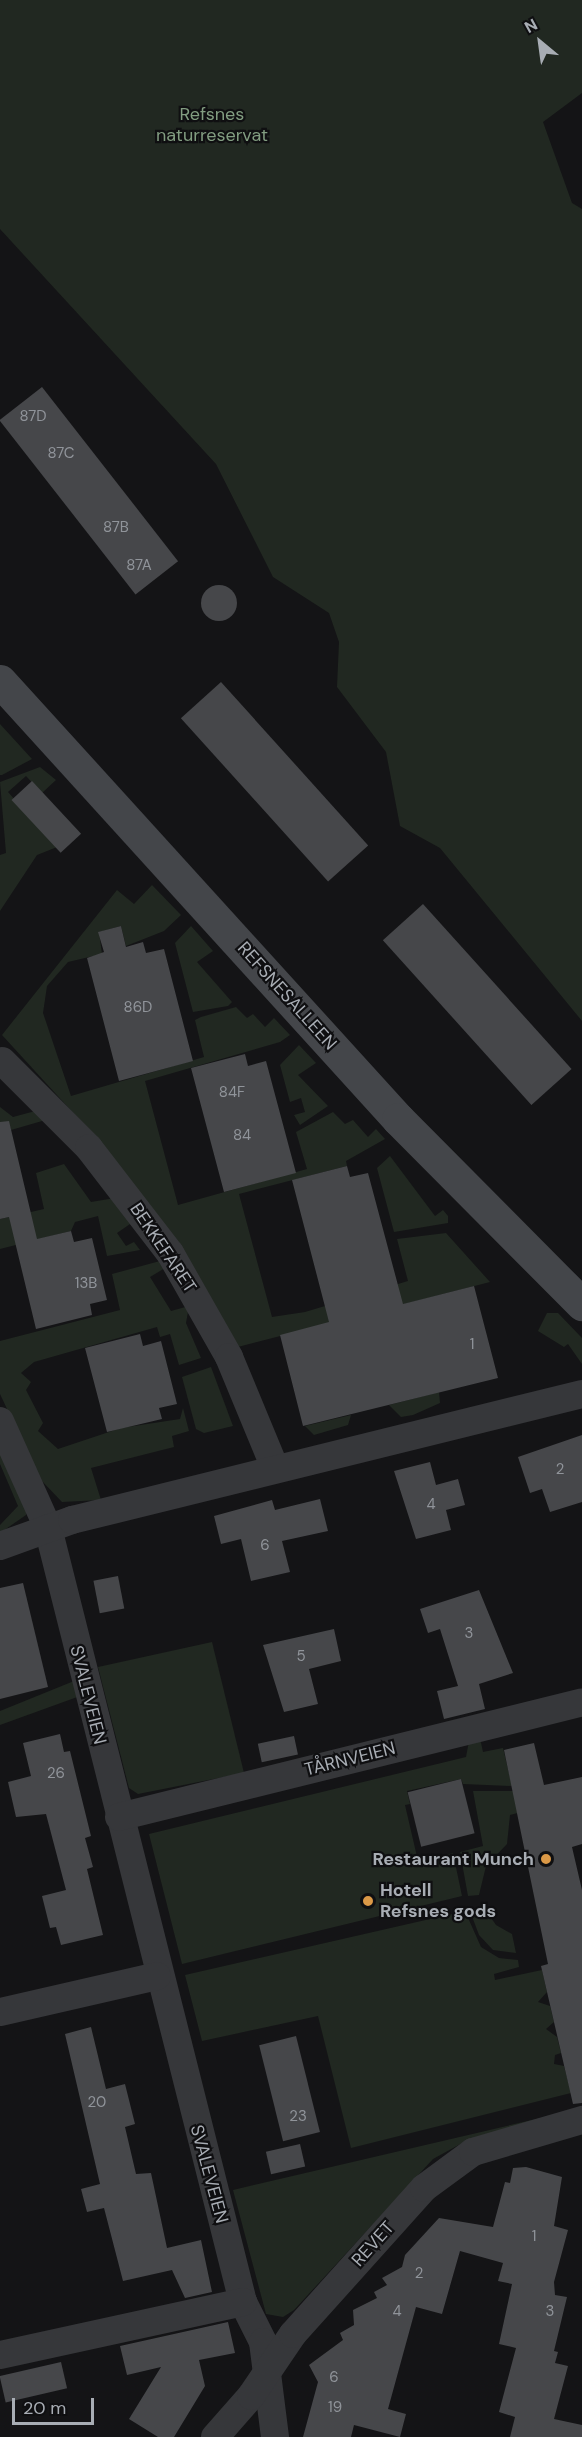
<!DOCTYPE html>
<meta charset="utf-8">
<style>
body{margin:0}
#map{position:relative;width:582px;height:2437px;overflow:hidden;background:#141416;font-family:"DM Sans",sans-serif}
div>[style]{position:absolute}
.green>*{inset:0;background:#212821}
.building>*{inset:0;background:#46474a;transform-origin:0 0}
.round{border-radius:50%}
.street>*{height:28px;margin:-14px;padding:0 14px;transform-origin:14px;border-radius:14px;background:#36373a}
.secondary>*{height:33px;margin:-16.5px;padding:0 16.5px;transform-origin:16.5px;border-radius:16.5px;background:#44464a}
.dots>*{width:16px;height:16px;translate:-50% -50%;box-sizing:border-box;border:3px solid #0f0f11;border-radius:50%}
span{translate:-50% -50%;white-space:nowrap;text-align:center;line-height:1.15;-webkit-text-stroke:4.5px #0f0f11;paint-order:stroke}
.number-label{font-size:15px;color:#90949a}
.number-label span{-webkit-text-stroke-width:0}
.park-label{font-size:18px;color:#829d81}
.street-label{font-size:18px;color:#a8adb4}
.poi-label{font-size:18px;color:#a8adb4;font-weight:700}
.right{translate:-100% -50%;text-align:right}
.left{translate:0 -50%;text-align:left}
.north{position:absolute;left:510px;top:12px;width:60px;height:60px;-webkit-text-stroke:4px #0f0f11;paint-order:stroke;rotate:331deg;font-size:16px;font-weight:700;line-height:24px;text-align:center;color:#a8adb4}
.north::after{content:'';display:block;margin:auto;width:21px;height:27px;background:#a8adb4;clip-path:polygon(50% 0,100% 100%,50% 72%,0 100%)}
.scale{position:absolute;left:12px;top:2398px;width:82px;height:27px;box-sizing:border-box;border:3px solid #a8adb4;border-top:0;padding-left:8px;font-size:18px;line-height:21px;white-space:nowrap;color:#a8adb4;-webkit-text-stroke:4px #0f0f11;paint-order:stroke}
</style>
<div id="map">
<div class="green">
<div style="clip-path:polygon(0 0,582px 0,582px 93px,543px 122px,572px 203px,582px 209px,582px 1021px,440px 848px,400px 826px,386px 752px,337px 687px,339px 642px,329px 613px,273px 577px,216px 464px,0 229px)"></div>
<div style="clip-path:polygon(0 724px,32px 759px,2px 775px,0 775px)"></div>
<div style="clip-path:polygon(40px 767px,56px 780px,42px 793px,26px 776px,8px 792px,57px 847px,37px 855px,0 911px,0 855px,6px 853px,0 782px)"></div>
<div style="clip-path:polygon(152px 885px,181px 915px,164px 931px,126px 946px,121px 926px,99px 932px,102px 954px,68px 962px,47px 986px,43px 1013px,71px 1096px,204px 1057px,195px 1020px,201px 1017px,236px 1007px,247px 1018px,253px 1014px,265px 1027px,274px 1018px,290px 1035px,280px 1042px,145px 1081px,178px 1205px,307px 1169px,296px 1132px,333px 1112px,345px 1124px,353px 1120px,368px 1137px,376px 1129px,385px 1139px,346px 1161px,347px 1166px,239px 1194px,272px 1317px,305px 1312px,408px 1281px,397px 1239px,446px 1233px,490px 1282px,234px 1348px,77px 1117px,2px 1035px,117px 890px,134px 904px)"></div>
<div style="clip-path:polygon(191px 926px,213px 951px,197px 962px,232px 1002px,228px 1006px,193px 1012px,175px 943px)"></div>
<div style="clip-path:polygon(299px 1045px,316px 1063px,298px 1075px,328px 1106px,300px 1125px,294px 1115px,305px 1112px,301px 1098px,290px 1102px,280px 1065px)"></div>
<div style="clip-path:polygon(0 1107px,13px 1117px,39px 1110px,49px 1119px,11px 1130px,9px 1124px,0 1126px)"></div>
<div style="clip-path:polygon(390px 1156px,435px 1216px,443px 1210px,448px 1216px,448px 1223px,394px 1232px,377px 1168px)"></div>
<div style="clip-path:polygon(64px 1164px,91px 1202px,115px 1198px,133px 1222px,117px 1233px,126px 1246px,134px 1242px,140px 1250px,107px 1256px,98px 1216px,75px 1222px,71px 1231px,0 1249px,0 1219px,44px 1209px,36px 1173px)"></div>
<div style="clip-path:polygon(160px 1261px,165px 1268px,150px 1277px,171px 1311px,189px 1306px,186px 1323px,201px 1358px,179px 1365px,170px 1334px,160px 1337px,157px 1327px,34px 1362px,21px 1373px,31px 1382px,26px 1390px,43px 1423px,38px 1431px,58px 1449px,121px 1428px,180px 1419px,183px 1408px,189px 1431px,172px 1436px,174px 1447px,91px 1468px,101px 1500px,62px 1502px,40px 1479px,0 1394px,0 1341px,120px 1310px,112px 1274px)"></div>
<div style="clip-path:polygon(547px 1313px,558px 1313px,582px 1338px,582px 1364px,568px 1344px,564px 1347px,538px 1331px)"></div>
<div style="clip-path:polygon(211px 1367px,233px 1426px,204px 1433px,196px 1429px,182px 1377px)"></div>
<div style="clip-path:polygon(439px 1392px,440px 1403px,413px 1415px,401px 1417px,389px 1405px)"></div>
<div style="clip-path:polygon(351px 1415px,348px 1425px,314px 1435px,305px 1426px)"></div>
<div style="clip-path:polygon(0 1446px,26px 1501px,26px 1515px,0 1533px,0 1525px,18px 1506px,0 1464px)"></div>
<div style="clip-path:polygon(212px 1642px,244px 1773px,138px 1794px,129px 1788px,98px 1667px)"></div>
<div style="clip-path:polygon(74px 1681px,80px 1696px,0 1725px,0 1711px)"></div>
<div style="clip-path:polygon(480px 1738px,483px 1752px,503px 1748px,512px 1786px,463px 1784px,461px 1779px,407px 1791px,410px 1804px,405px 1805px,418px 1861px,453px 1853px,462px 1896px,182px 1964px,149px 1834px,466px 1757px,469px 1741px)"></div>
<div style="clip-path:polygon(473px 1791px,518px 1791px,529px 1810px,510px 1815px,507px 1844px,486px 1866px,479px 1895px,468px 1896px,460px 1852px,483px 1846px)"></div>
<div style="clip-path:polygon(482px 1905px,496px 1925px,512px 1934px,516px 1953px,493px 1950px,479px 1935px,470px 1911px)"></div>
<div style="clip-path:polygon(465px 1911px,481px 1947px,499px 1958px,518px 1960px,519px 1967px,494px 1974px,495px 1980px,542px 1970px,547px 1992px,538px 2002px,550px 2006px,554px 2022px,546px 2029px,557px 2037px,561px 2053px,555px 2055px,554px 2064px,564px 2066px,571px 2093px,351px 2148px,318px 2016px,202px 2041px,185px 1975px)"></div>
<div style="clip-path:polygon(549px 2116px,464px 2142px,433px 2159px,294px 2310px,283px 2317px,266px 2314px,233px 2190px)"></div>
</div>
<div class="building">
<div style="left:42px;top:387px;width:221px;height:54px;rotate:52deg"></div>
<div class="round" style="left:201px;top:585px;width:36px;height:36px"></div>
<div style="left:221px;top:682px;width:220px;height:54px;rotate:48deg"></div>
<div style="left:32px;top:781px;width:72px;height:28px;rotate:47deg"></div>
<div style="left:423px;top:904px;width:222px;height:54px;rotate:48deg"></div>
<div style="clip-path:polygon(121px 926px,126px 947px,143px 942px,146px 953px,164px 949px,193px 1061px,119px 1081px,87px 958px,104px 952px,98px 932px)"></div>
<div style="clip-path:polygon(245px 1054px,248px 1066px,266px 1061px,296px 1173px,224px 1192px,191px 1068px)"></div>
<div style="clip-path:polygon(9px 1121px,37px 1239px,71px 1231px,74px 1242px,92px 1238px,107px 1300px,90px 1304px,92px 1315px,36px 1329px,9px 1217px,0 1219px,0 1122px)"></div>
<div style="clip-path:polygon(347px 1166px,350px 1177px,368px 1173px,403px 1304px,474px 1286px,498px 1378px,303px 1426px,280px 1335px,329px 1322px,292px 1180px)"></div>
<div style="clip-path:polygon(140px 1334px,143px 1346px,161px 1341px,177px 1404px,159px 1408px,162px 1419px,107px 1432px,85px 1348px)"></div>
<div style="clip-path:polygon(582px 1435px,582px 1502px,550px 1512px,542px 1489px,530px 1493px,518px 1457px)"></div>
<div style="clip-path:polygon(430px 1462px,436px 1485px,458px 1479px,465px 1505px,446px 1510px,451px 1530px,416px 1539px,394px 1471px)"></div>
<div style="clip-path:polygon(320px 1499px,328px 1531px,282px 1541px,290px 1572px,251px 1581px,241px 1539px,221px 1544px,214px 1516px,272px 1500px,275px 1510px)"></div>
<div style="left:118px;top:1576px;width:33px;height:25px;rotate:79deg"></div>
<div style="clip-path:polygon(23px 1583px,48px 1687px,0 1699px,0 1588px)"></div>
<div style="clip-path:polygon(479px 1590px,513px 1673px,479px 1684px,485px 1709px,444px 1719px,437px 1691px,458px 1686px,440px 1629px,428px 1633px,420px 1609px)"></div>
<div style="clip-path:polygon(334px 1629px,341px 1661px,309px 1669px,318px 1704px,284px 1712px,263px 1645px)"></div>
<div style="clip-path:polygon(60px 1734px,64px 1752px,70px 1751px,91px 1836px,85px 1838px,93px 1867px,87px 1869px,103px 1935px,61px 1945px,56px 1927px,50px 1928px,42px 1896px,66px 1890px,46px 1814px,16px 1817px,8px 1782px,31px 1776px,23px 1743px)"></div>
<div style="left:294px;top:1736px;width:19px;height:37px;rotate:78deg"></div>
<div style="clip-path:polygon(534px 1743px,544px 1785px,582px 1777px,582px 1844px,572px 1847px,582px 1890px,582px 2103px,573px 2104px,541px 1966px,548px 1964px,504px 1750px)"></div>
<div style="left:461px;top:1779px;width:56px;height:55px;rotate:76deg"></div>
<div style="clip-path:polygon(91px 2027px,106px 2089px,125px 2084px,135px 2124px,125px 2127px,136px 2174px,151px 2173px,167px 2248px,201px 2240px,212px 2292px,185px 2298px,172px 2270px,123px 2281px,104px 2208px,87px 2212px,81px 2189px,100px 2184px,65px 2034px)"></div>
<div style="left:296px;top:2036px;width:99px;height:38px;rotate:76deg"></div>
<div style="left:300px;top:2144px;width:23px;height:35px;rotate:77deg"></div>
<div style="clip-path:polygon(526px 2167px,562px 2177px,554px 2226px,568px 2230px,554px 2282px,555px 2295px,567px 2297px,554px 2351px,558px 2352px,555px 2363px,568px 2366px,554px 2419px,582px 2425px,582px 2437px,510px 2437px,515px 2417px,499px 2412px,516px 2348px,499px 2344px,512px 2284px,498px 2281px,503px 2263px,460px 2251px,442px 2314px,416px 2307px,388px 2409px,406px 2414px,400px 2437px,354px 2425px,351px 2437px,303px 2437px,318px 2382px,309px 2365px,343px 2340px,340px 2333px,354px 2325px,353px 2310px,377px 2298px,374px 2292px,387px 2285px,382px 2278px,402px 2267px,405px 2255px,439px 2218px,493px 2227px,505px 2182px,510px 2183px,513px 2168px)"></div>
<div style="clip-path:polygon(228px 2322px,235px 2353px,199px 2360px,205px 2386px,174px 2437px,158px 2437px,129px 2419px,161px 2367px,127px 2375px,120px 2346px)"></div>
<div style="left:61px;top:2362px;width:27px;height:63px;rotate:77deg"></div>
</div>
<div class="street">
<div style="left:2px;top:1061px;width:123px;rotate:45deg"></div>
<div style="left:89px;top:1148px;width:133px;rotate:52.4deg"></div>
<div style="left:170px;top:1253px;width:120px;rotate:60.4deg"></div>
<div style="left:229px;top:1357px;width:120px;rotate:67.5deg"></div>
<div style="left:0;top:1421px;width:117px;rotate:65.8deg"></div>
<div style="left:48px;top:1528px;width:798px;rotate:75.86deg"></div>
<div style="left:243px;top:2302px;width:45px;rotate:63.4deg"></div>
<div style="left:263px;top:2342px;width:96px;rotate:82.8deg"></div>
<div style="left:0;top:1546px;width:77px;rotate:-19.9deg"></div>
<div style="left:72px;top:1520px;width:525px;rotate:-13.88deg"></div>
<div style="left:119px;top:1817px;width:477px;rotate:-13.9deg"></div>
<div style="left:0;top:2012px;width:161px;rotate:-12.9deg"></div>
<div style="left:0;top:2355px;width:249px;rotate:-12.3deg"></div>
<div style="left:215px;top:2437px;width:55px;rotate:-48.7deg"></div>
<div style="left:251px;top:2396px;width:75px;rotate:-55.9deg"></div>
<div style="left:293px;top:2334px;width:196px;rotate:-48.1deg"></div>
<div style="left:424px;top:2188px;width:61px;rotate:-36.3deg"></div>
<div style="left:473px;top:2152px;width:114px;rotate:-16.4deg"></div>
</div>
<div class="secondary">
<div style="left:0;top:681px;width:592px;rotate:47.74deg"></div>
<div style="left:398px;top:1119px;width:261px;rotate:45.2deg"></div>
</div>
<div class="dots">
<div style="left:546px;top:1859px;background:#db9947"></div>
<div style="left:368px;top:1901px;background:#db9947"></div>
</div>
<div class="number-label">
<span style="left:33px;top:417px">87D</span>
<span style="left:61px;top:454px">87C</span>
<span style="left:116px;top:528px">87B</span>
<span style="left:139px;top:566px">87A</span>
<span style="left:138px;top:1008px">86D</span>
<span style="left:232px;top:1093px">84F</span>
<span style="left:242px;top:1136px">84</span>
<span style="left:86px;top:1284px">13B</span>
<span style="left:472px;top:1345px">1</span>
<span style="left:560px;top:1470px">2</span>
<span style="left:431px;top:1505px">4</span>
<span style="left:265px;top:1546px">6</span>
<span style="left:469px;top:1634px">3</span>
<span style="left:301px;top:1657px">5</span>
<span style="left:56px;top:1774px">26</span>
<span style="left:97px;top:2103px">20</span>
<span style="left:298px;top:2117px">23</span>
<span style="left:534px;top:2237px">1</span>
<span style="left:419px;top:2274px">2</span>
<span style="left:397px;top:2312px">4</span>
<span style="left:550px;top:2312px">3</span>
<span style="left:334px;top:2378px">6</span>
<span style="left:335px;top:2408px">19</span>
</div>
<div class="park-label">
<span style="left:212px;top:125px">Refsnes<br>naturreservat</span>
</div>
<div class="street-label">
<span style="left:287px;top:996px;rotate:48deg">REFSNESALLEEN</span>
<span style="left:163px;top:1248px;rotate:56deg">BEKKEFARET</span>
<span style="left:88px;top:1695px;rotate:76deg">SVALEVEIEN</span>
<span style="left:350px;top:1759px;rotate:-14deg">TÅRNVEIEN</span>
<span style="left:209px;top:2174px;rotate:75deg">SVALEVEIEN</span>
<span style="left:373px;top:2244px;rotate:-48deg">REVET</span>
</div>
<div class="poi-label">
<span class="right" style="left:534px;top:1859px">Restaurant Munch</span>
<span class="left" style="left:380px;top:1901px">Hotell<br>Refsnes gods</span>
</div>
<div class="north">N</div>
<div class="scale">20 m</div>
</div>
